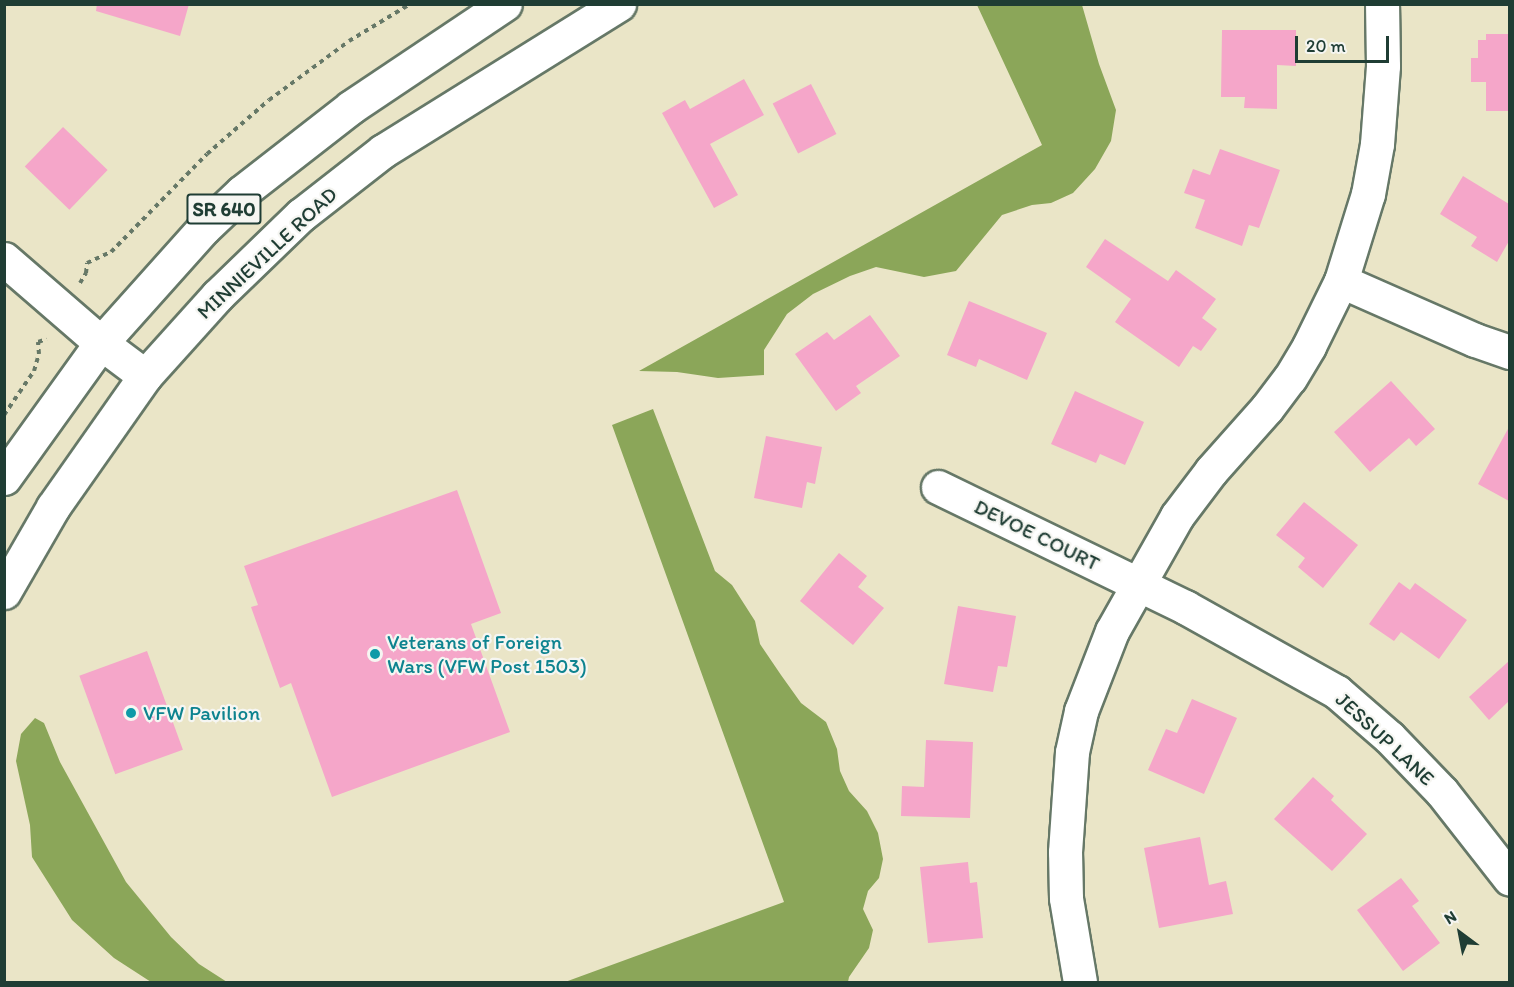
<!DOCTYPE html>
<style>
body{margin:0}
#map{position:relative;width:1514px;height:987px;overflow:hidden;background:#eae5c7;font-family:Itim,sans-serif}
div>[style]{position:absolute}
.forest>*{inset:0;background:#8ba659}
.building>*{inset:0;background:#f5a6c9;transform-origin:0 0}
.path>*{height:4px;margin-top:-2px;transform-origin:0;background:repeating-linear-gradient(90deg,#667867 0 4.5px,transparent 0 9px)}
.roads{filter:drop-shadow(2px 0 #667867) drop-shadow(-2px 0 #667867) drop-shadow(0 2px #667867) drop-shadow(0 -2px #667867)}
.minor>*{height:33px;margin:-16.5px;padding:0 16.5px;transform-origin:16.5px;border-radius:16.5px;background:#fff}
.major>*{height:33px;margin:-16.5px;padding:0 16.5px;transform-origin:16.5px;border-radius:16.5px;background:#fff}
.dots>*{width:16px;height:16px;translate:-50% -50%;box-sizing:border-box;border:3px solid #f6f6f2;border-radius:50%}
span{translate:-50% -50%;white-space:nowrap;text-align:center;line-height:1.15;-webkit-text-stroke:4.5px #f6f6f2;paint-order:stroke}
.shield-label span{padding:2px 4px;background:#f6f6f2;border:2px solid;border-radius:4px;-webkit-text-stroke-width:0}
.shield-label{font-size:20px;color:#1f3d34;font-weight:700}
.street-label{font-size:21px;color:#1f3d34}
.culture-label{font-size:21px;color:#0d838f}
.left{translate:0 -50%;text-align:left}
.frame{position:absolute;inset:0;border:6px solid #1f3d34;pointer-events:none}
.north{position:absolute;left:1430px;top:903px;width:60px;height:60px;-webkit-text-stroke:4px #f6f6f2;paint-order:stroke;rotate:328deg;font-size:16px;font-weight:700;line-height:24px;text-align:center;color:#1f3d34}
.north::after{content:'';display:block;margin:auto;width:21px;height:27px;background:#1f3d34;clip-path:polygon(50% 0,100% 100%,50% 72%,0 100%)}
.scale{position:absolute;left:1295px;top:36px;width:94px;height:27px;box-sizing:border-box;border:3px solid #1f3d34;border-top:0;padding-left:8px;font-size:18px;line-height:21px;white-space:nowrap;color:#1f3d34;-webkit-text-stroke:4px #f6f6f2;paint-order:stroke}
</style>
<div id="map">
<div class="forest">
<div style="clip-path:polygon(977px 5px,1082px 5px,1099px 64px,1116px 110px,1111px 141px,1095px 169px,1073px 193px,1051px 203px,1032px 205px,1002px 215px,956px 271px,924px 277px,876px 267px,850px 276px,813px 294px,787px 314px,764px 350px,764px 375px,718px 378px,677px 372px,639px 371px,1042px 145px)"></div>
<div style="clip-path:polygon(653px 409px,715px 571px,732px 585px,755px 621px,760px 644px,781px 675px,801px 703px,826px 722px,837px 749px,840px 771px,849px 791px,867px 811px,878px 833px,883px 859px,879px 878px,868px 891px,863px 909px,873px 930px,869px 948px,849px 977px,848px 982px,565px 982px,784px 902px,612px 425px)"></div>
<div style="clip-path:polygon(35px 718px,44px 723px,60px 762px,126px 882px,171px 937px,199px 964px,227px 982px,151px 982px,114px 958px,72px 920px,32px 857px,30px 825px,16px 761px,21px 734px)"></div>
</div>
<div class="building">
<div style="clip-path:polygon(97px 4px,189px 4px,180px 36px,96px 11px)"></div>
<div style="clip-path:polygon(1222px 30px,1296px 30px,1296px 66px,1277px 65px,1277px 109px,1244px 108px,1245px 97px,1221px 97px)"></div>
<div style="clip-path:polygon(1486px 34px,1509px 34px,1509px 111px,1486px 111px,1486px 82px,1471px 82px,1471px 58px,1478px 58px,1478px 40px,1486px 40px)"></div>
<div style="clip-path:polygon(744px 79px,764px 115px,710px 144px,738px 195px,714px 208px,662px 113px,685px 100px,690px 109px)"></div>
<div style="left:811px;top:84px;width:56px;height:43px;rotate:63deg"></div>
<div style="left:63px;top:127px;width:62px;height:55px;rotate:44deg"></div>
<div style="clip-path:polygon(1220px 149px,1280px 170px,1259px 228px,1249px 225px,1242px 246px,1195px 228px,1205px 200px,1184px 193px,1193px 169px,1210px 175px)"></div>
<div style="clip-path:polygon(1463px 176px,1509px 204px,1509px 241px,1497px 262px,1471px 246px,1477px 237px,1440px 214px)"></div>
<div style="clip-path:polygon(1105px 239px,1168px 281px,1176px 270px,1216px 299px,1202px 318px,1217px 329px,1201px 351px,1193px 346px,1179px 367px,1115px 322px,1131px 299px,1086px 267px)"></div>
<div style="clip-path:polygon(969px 301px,1047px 333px,1027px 380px,979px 359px,976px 367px,947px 355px)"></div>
<div style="clip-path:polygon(870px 315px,900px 356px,856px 386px,861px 393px,836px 411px,795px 354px,827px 332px,834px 340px)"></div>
<div style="clip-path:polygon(1391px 381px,1435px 429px,1416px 446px,1409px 438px,1370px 472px,1334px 432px)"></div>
<div style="clip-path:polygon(1075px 391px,1144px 422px,1125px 465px,1100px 454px,1096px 463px,1051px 444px)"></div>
<div style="clip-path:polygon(1509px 427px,1509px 501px,1478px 484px)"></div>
<div style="clip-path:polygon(766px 436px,822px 447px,815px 484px,807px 482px,802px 508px,754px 498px)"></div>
<div style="clip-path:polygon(457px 490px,501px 613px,471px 624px,510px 732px,332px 797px,291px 683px,280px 688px,251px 607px,258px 605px,244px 566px)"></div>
<div style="clip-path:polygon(1304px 502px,1358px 545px,1323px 588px,1298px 567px,1305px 558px,1276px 535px)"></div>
<div style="clip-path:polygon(839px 553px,867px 576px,858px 587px,884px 608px,853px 645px,800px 601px)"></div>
<div style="clip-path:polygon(1399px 582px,1410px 590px,1415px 583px,1467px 620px,1439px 659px,1401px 632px,1394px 641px,1369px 624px)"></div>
<div style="clip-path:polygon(958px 606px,1016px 616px,1007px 667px,998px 666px,993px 692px,944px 684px)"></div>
<div style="left:147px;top:651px;width:105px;height:72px;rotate:70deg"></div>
<div style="clip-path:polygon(1509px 661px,1509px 701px,1489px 720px,1469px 697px)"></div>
<div style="clip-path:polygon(1192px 699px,1237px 718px,1204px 794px,1148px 770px,1166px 729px,1177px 733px)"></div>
<div style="clip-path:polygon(926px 740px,973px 742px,970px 818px,901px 816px,902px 786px,924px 787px)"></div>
<div style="clip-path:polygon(1313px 777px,1334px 796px,1331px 800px,1367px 834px,1332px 871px,1274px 819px)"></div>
<div style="clip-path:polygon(1200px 837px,1209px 885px,1226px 881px,1233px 914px,1159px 928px,1144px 848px)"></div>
<div style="clip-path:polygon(968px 862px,970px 883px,977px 882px,983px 938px,928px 943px,920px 867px)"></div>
<div style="clip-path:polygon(1401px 878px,1419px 901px,1412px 906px,1440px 943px,1403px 971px,1357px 910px)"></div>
</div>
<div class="path">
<div style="left:80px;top:283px;width:12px;rotate:-59deg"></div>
<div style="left:86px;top:273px;width:10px;rotate:-84deg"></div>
<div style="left:87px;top:263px;width:26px;rotate:-25deg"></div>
<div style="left:111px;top:252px;width:137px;rotate:-45.6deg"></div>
<div style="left:207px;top:154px;width:82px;rotate:-41.1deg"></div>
<div style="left:269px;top:100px;width:99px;rotate:-36.4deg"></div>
<div style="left:349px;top:41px;width:71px;rotate:-31.2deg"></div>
<div style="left:4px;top:415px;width:53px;rotate:-55.7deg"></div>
<div style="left:34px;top:371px;width:18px;rotate:-74deg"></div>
<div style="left:39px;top:354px;width:12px;rotate:-95deg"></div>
<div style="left:38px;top:342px;width:9px;rotate:-18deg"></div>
</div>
<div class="roads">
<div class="minor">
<div style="left:4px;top:259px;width:128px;rotate:40.9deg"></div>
<div style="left:101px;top:343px;width:55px;rotate:36.9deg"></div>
<div style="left:1341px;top:281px;width:146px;rotate:23.8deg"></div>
<div style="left:1475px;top:340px;width:37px;rotate:19deg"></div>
<div style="left:938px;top:487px;width:275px;rotate:25.9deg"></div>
<div style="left:1185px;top:607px;width:174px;rotate:29.2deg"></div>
<div style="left:1337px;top:692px;width:69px;rotate:40.9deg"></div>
<div style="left:1389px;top:737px;width:76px;rotate:46.1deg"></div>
<div style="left:1442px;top:792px;width:110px;rotate:52deg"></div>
<div style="left:1080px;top:982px;width:85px;rotate:-99.5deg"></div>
<div style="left:1066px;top:898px;width:46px;rotate:-91.2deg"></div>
<div style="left:1065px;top:852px;width:100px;rotate:-86deg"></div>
<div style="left:1072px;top:752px;width:42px;rotate:-77.6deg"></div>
<div style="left:1081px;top:711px;width:86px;rotate:-68.8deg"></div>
<div style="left:1112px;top:631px;width:132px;rotate:-60.5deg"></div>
<div style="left:1177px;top:516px;width:56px;rotate:-52.9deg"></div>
<div style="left:1211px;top:471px;width:84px;rotate:-48.4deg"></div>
<div style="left:1267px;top:408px;width:38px;rotate:-53deg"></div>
<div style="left:1290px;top:378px;width:37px;rotate:-59deg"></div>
<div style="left:1309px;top:346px;width:72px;rotate:-63.8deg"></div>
<div style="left:1341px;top:281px;width:91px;rotate:-72.8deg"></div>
<div style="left:1368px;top:194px;width:51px;rotate:-79.8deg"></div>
<div style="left:1377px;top:144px;width:78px;rotate:-85.6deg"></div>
<div style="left:1383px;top:66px;width:62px;rotate:-90.9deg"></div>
</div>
<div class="major">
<div style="left:4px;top:478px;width:166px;rotate:-54.3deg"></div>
<div style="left:101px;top:343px;width:154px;rotate:-48.2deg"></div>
<div style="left:204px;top:228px;width:52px;rotate:-43.5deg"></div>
<div style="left:242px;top:192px;width:138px;rotate:-37.9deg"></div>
<div style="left:351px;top:107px;width:185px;rotate:-33.8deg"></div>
<div style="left:4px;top:592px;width:98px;rotate:-60deg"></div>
<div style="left:53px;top:507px;width:160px;rotate:-54.9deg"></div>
<div style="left:145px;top:376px;width:108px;rotate:-48deg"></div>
<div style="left:217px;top:296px;width:117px;rotate:-44deg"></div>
<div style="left:301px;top:215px;width:104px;rotate:-38deg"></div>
<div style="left:383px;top:151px;width:278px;rotate:-31.9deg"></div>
</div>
</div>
<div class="dots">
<div style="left:375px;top:654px;background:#0f9aa8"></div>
<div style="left:131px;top:713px;background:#0f9aa8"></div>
</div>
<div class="shield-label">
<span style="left:224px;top:209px">SR 640</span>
</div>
<div class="street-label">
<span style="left:267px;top:253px;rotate:-43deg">MINNIEVILLE ROAD</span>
<span style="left:1037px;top:535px;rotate:26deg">DEVOE COURT</span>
<span style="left:1385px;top:739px;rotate:43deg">JESSUP LANE</span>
</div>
<div class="culture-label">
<span class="left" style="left:387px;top:654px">Veterans of Foreign<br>Wars (VFW Post 1503)</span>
<span class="left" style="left:143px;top:713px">VFW Pavilion</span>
</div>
<div class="frame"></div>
<div class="north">N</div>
<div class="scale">20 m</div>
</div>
